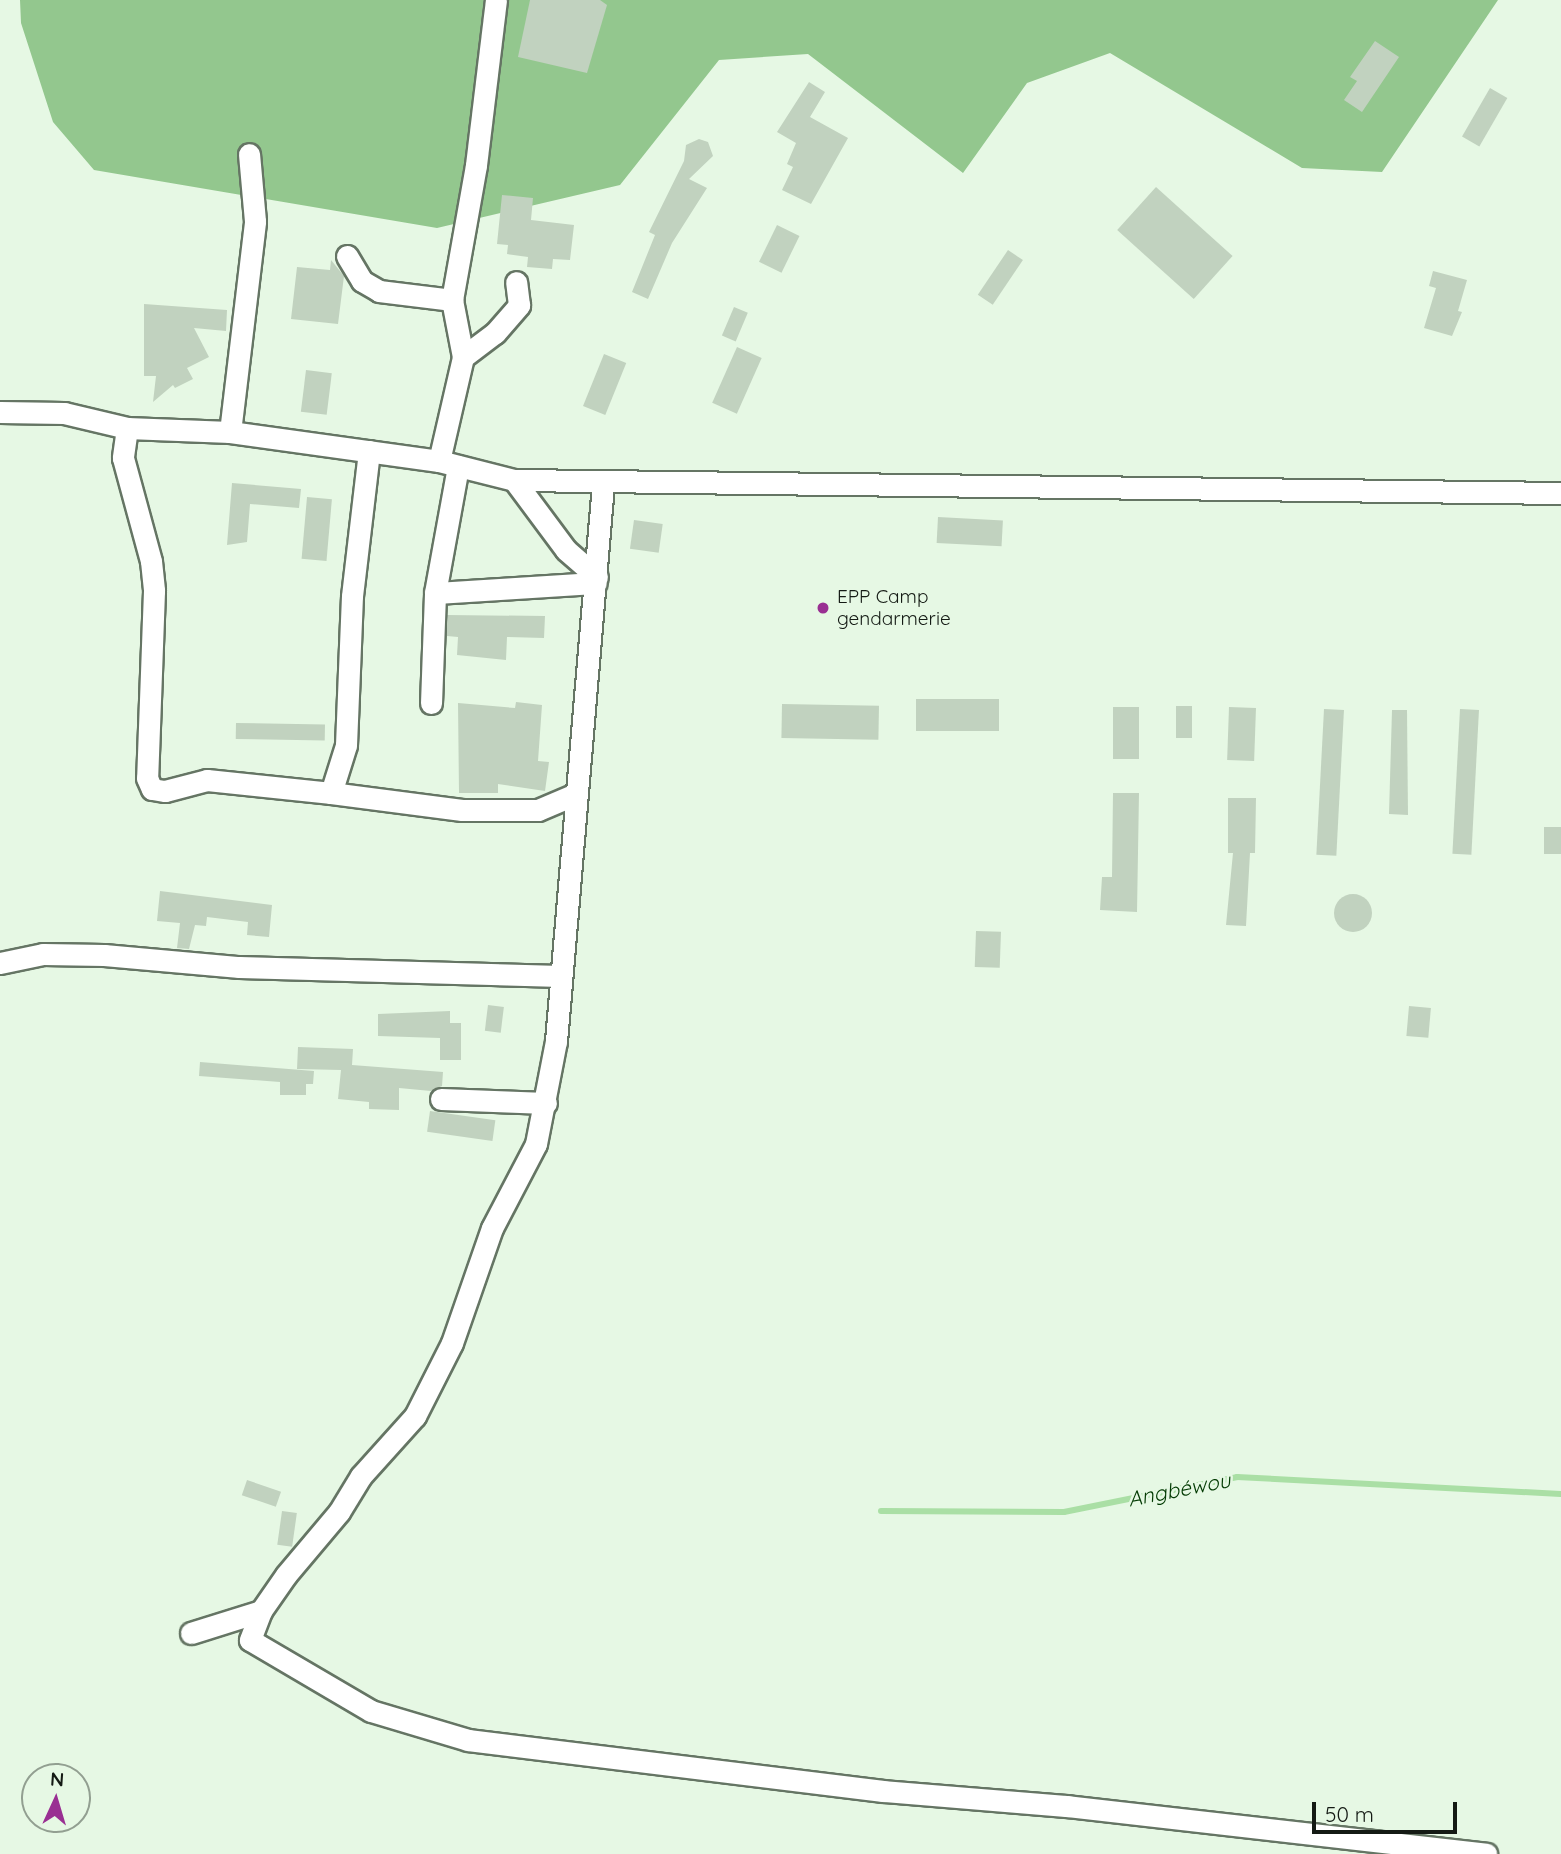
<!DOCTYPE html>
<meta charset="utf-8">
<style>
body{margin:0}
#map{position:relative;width:1561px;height:1854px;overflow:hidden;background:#e6f8e4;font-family:Quicksand,sans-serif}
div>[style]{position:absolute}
.forest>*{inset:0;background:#93c78e}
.stream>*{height:6px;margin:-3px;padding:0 3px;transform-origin:3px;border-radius:3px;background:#aadfa5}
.building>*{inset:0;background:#c1d2bf;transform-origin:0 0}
.round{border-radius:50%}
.roads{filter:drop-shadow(2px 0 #657564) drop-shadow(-2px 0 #657564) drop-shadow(0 2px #657564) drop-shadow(0 -2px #657564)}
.minor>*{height:21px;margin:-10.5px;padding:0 10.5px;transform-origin:10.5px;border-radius:10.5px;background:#fff}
.dots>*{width:19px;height:19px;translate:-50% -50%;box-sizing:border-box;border:4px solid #e6f8e4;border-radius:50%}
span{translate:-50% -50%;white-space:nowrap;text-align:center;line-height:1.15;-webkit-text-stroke:5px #e6f8e4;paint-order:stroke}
.poi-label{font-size:19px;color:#141a14}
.left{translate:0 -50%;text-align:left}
.water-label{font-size:21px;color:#023a02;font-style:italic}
.north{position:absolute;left:21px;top:1763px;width:70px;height:70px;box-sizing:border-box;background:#e6f8e4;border:2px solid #929f91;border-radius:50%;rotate:4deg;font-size:19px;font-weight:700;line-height:28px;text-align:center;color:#141a14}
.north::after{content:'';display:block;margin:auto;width:24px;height:32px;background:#992f92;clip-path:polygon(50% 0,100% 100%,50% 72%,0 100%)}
.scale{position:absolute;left:1312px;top:1802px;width:145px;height:32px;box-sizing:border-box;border:4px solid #141a14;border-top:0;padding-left:9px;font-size:21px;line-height:24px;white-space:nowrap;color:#141a14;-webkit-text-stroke:5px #e6f8e4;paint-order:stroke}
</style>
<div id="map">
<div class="forest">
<div style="clip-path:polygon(20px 0,1498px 0,1382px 172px,1302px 168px,1110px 53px,1027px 83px,963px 173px,808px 54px,719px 60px,620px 185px,437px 228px,94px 170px,53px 122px,21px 23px)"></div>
</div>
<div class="stream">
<div style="left:881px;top:1511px;width:183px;rotate:0.3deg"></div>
<div style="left:1064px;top:1512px;width:177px;rotate:-11.4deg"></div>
<div style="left:1237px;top:1477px;width:324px;rotate:3deg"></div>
</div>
<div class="building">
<div style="clip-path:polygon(530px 0,600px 0,607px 5px,587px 73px,518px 57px)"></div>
<div style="clip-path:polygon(1375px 41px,1399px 57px,1362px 112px,1344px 100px,1357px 81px,1350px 77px)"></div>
<div style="clip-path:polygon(809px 82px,825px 92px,810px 117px,848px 138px,811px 204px,782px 190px,793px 167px,787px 164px,796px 143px,777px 132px)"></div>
<div style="left:1490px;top:88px;width:20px;height:56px;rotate:30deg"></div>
<div style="clip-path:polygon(699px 139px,708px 142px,713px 156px,689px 179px,707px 188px,672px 243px,648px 299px,632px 292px,655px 235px,649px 232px,684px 161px,686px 145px)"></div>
<div style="left:1156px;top:187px;width:103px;height:58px;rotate:42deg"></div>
<div style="clip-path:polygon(502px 195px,533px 198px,531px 220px,574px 225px,570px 260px,553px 259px,552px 269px,527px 267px,528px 257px,507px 254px,508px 245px,497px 244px)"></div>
<div style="left:777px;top:225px;width:25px;height:41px;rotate:26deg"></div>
<div style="left:1008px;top:250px;width:18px;height:54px;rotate:34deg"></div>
<div style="clip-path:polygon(331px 260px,344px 276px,338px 324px,291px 319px,297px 267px,330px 270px)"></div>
<div style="clip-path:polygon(1433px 271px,1467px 280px,1458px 311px,1462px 312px,1452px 336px,1424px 328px,1436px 288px,1429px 286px)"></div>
<div style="clip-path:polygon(144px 304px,227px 310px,226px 331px,194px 328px,209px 357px,187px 368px,193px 379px,175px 388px,173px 385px,153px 402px,156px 376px,144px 376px)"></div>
<div style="left:734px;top:307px;width:15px;height:31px;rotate:23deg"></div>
<div style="left:737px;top:347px;width:27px;height:61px;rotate:24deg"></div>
<div style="left:604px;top:354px;width:24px;height:56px;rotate:22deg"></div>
<div style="left:306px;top:370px;width:26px;height:42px;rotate:7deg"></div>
<div style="clip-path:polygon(232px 483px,301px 489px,299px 508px,250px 504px,247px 542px,227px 545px)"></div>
<div style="left:307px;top:497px;width:25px;height:62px;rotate:5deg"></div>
<div style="left:938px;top:517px;width:65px;height:26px;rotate:3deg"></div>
<div style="left:634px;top:520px;width:29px;height:29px;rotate:8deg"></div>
<div style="clip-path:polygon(447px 615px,545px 616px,544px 638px,507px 637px,506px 660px,457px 655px,458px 637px,447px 636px)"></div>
<div style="left:916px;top:699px;width:83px;height:32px"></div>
<div style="clip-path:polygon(516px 702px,542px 705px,538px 761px,549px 762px,545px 791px,498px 784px,498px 793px,459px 793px,458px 703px,515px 708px)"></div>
<div style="left:782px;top:704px;width:97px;height:34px;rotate:1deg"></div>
<div style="left:1176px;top:706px;width:16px;height:32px"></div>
<div style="left:1113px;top:707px;width:26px;height:52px"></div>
<div style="left:1229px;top:707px;width:27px;height:53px;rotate:2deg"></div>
<div style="left:1324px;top:709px;width:20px;height:146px;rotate:3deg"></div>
<div style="left:1460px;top:709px;width:19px;height:145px;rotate:3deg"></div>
<div style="clip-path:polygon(1392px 710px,1407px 710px,1408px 815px,1389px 814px)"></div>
<div style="left:236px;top:723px;width:89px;height:16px;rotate:1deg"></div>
<div style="clip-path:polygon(1113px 793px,1139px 793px,1137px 912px,1100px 910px,1102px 877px,1112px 877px)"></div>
<div style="clip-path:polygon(1228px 798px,1256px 798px,1255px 853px,1250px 853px,1246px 926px,1226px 925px,1233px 853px,1228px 853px)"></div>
<div style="left:1544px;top:827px;width:17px;height:27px"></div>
<div style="clip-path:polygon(160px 891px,272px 905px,269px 937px,247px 935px,248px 922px,207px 917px,206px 926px,195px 925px,189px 949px,177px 948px,180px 923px,157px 921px)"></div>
<div class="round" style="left:1334px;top:894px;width:38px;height:38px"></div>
<div style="left:976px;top:931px;width:25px;height:36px;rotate:2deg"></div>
<div style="left:488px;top:1005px;width:16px;height:26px;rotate:7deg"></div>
<div style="left:1409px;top:1006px;width:22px;height:30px;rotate:5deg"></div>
<div style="clip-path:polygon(450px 1011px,450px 1023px,461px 1023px,461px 1060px,440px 1060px,440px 1038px,378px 1036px,378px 1014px)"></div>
<div style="clip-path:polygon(298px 1047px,353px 1049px,352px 1065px,443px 1072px,442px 1086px,431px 1091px,399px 1088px,399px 1110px,369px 1109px,369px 1102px,338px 1099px,341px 1070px,297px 1069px)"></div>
<div style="clip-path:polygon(200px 1062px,314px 1071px,313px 1084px,306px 1084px,306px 1095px,280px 1095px,280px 1082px,199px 1076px)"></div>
<div style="left:430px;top:1111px;width:66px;height:21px;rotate:8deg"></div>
<div style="left:247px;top:1480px;width:36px;height:16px;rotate:19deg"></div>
<div style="left:282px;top:1511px;width:15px;height:34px;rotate:8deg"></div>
</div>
<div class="roads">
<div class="minor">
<div style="left:347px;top:256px;width:29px;rotate:59deg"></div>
<div style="left:362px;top:281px;width:20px;rotate:30deg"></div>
<div style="left:379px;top:291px;width:74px;rotate:7deg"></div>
<div style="left:463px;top:357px;width:40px;rotate:-37deg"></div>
<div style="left:495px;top:333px;width:37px;rotate:-49deg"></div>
<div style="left:519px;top:305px;width:23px;rotate:-97deg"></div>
<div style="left:0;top:412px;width:64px;rotate:0.9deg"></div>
<div style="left:64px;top:413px;width:65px;rotate:13.4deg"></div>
<div style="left:127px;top:428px;width:103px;rotate:2.2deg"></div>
<div style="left:230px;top:432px;width:211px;rotate:7.9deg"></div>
<div style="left:439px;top:461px;width:77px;rotate:14.2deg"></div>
<div style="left:514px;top:480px;width:1047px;rotate:0.71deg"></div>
<div style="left:127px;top:428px;width:30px;rotate:98deg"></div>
<div style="left:123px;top:458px;width:107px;rotate:74.8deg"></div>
<div style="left:151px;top:561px;width:30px;rotate:84deg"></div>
<div style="left:154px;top:591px;width:187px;rotate:92.1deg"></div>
<div style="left:147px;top:778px;width:12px;rotate:66deg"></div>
<div style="left:152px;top:789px;width:13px;rotate:9deg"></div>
<div style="left:165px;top:791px;width:43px;rotate:-14.7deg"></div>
<div style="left:207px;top:780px;width:125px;rotate:6deg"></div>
<div style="left:331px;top:793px;width:50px;rotate:-72.6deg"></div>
<div style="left:346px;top:745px;width:149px;rotate:-87.7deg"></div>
<div style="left:352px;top:596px;width:146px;rotate:-83.3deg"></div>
<div style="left:230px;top:432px;width:212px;rotate:-83.2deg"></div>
<div style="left:255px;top:221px;width:67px;rotate:-95.1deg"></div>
<div style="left:439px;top:461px;width:107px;rotate:-77deg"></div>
<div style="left:463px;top:357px;width:58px;rotate:-100.9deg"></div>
<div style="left:452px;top:300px;width:137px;rotate:-79.9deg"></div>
<div style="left:476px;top:165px;width:166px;rotate:-83.1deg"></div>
<div style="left:514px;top:480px;width:87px;rotate:53.4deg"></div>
<div style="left:566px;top:550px;width:41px;rotate:41.1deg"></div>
<div style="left:603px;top:484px;width:559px;rotate:94.82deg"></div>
<div style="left:556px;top:1041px;width:105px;rotate:101deg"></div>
<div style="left:536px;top:1144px;width:95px;rotate:117.6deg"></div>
<div style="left:492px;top:1228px;width:122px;rotate:109.2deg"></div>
<div style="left:452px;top:1343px;width:82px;rotate:116.9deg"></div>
<div style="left:415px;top:1416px;width:81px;rotate:132deg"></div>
<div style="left:361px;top:1476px;width:42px;rotate:121.4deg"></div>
<div style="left:339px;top:1512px;width:82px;rotate:130.1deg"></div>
<div style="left:286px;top:1575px;width:44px;rotate:124.8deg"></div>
<div style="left:261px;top:1611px;width:31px;rotate:111deg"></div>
<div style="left:250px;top:1640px;width:140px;rotate:30.4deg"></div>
<div style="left:371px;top:1711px;width:101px;rotate:16.6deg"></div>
<div style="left:468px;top:1740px;width:418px;rotate:7deg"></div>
<div style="left:883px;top:1791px;width:185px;rotate:4.7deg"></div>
<div style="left:1067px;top:1806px;width:422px;rotate:6.5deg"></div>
<div style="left:435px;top:593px;width:161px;rotate:-3.6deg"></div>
<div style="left:431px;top:703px;width:110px;rotate:-87.9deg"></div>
<div style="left:435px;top:593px;width:129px;rotate:-79.7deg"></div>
<div style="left:331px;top:793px;width:132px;rotate:7.4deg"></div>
<div style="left:462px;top:810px;width:76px"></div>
<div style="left:538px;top:810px;width:39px;rotate:-23deg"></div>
<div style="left:0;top:963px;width:44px;rotate:-11.8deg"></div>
<div style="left:43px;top:954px;width:61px;rotate:0.9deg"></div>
<div style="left:104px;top:955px;width:136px;rotate:5.1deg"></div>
<div style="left:239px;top:967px;width:322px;rotate:1.6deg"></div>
<div style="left:441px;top:1099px;width:105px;rotate:2.2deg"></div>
<div style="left:191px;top:1633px;width:73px;rotate:-17.4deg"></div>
</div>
</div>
<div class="dots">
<div style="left:823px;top:608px;background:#992f92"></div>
</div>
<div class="poi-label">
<span class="left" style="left:837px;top:608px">EPP Camp<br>gendarmerie</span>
</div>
<div class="water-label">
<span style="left:1179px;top:1489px;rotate:-11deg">Angbéwou</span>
</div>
<div class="north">N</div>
<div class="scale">50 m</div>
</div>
